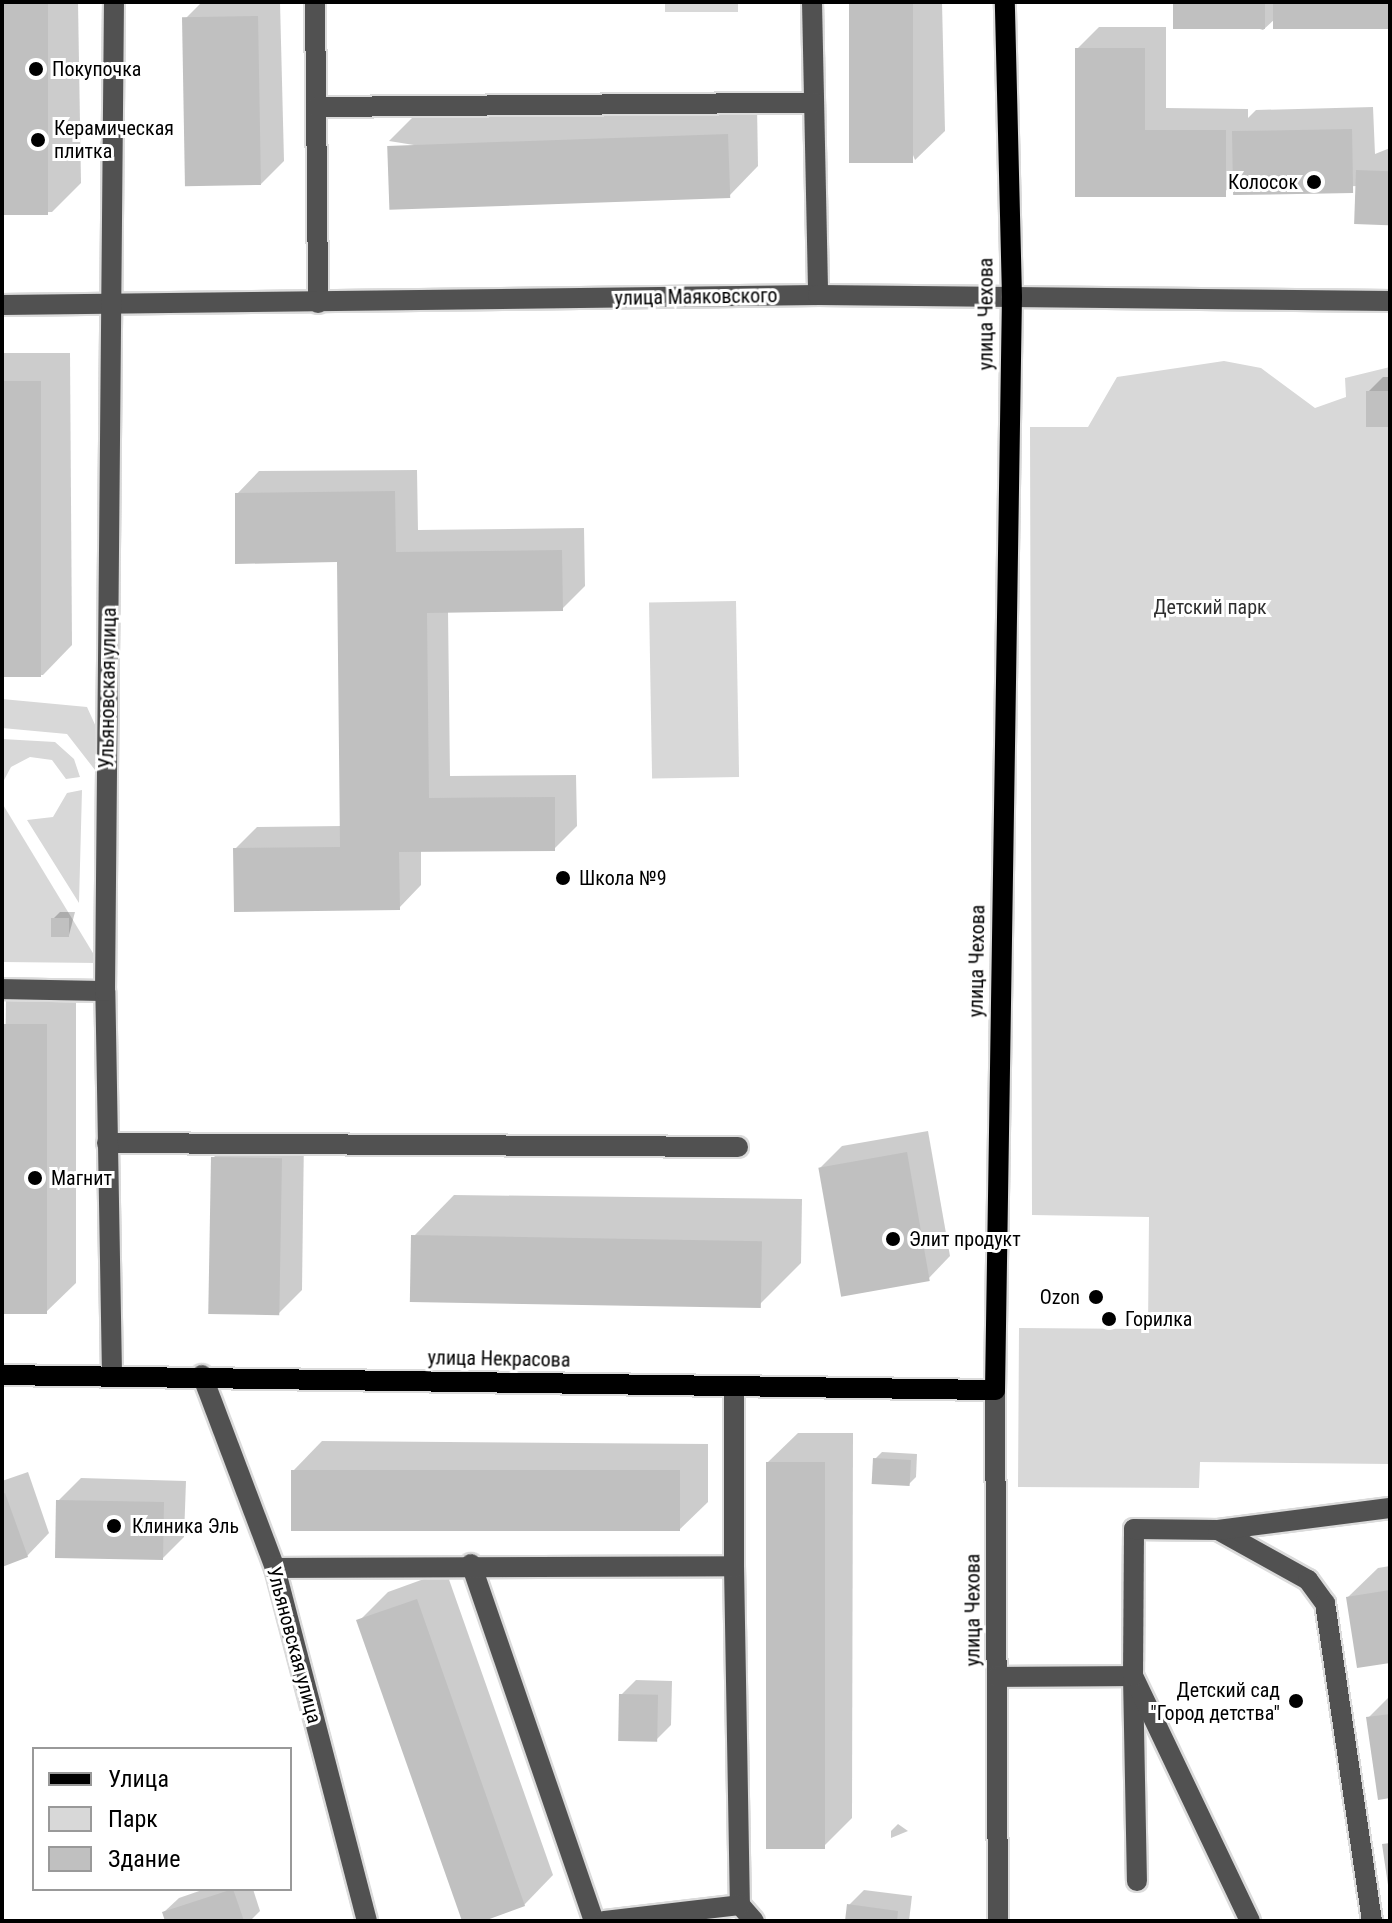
<!DOCTYPE html>
<meta charset="utf-8">
<style>
body{margin:0}
#map{position:relative;width:1392px;height:1923px;overflow:hidden;background:#fff;font-family:"Roboto Condensed",sans-serif}
div>[style]{position:absolute}
.green>*{inset:0;background:#d8d8d8;transform-origin:0 0}
.shadow>*{inset:0;background:#0003}
.building>*{inset:0;background:#c0c0c0;transform-origin:0 0}
.roads{filter:drop-shadow(2px 0 #dbdbdb) drop-shadow(-2px 0 #dbdbdb) drop-shadow(0 2px #dbdbdb) drop-shadow(0 -2px #dbdbdb)}
.minor>*{height:20px;margin:-10px;padding:0 10px;transform-origin:10px;border-radius:10px;background:#515151}
.major>*{height:20px;margin:-10px;padding:0 10px;transform-origin:10px;border-radius:10px;background:#000}
.dots>*{width:22px;height:22px;translate:-50% -50%;box-sizing:border-box;border:4px solid #fff;border-radius:50%}
span{translate:-50% -50%;white-space:nowrap;text-align:center;line-height:1.15;-webkit-text-stroke:6px #fff;paint-order:stroke}
.poi-label{font-size:20px;color:#000}
.left{translate:0 -50%;text-align:left}
.right{translate:-100% -50%;text-align:right}
.street-label{font-size:20px;color:#000}
.park-label{font-size:20px;color:#2f2f2f}
.frame{position:absolute;inset:0;border:4px solid #000;pointer-events:none}
.legend{position:absolute;left:32px;top:1747px;width:260px;height:144px;box-sizing:border-box;background:#fff;border:2px solid #999;margin:0;padding:10px 14px;list-style:none;font-size:24px;color:#000}
.legend li{display:flex;align-items:center;gap:16px;height:40px}
.legend b{width:40px;border:2px solid #999}
</style>
<div id="map">
<div class="green">
<div style="left:665px;top:2px;width:73px;height:10px"></div>
<div style="clip-path:polygon(1224px 361px,1261px 368px,1315px 408px,1346px 397px,1345px 378px,1390px 367px,1390px 1464px,1200px 1462px,1199px 1488px,1018px 1487px,1019px 1328px,1148px 1329px,1149px 1217px,1032px 1215px,1030px 427px,1088px 427px,1117px 377px)"></div>
<div style="left:736px;top:601px;width:176px;height:87px;rotate:89deg"></div>
<div style="clip-path:polygon(2px 699px,87px 707px,97px 729px,95px 770px,67px 734px,2px 728px)"></div>
<div style="clip-path:polygon(2px 739px,55px 742px,74px 759px,80px 777px,66px 779px,52px 760px,30px 757px,11px 767px,3px 782px)"></div>
<div style="clip-path:polygon(82px 790px,79px 903px,27px 820px,53px 817px,67px 793px)"></div>
<div style="clip-path:polygon(2px 803px,99px 963px,2px 962px)"></div>
</div>
<div class="shadow">
<div style="clip-path:polygon(2px 2px,78px 2px,81px 183px,52px 212px,2px 213px)"></div>
<div style="clip-path:polygon(202px 2px,280px 2px,284px 161px,261px 184px,184px 20px)"></div>
<div style="clip-path:polygon(851px 2px,942px 2px,945px 131px,915px 160px)"></div>
<div style="clip-path:polygon(1175px 2px,1390px 2px,1390px 29px,1275px 19px,1263px 30px)"></div>
<div style="clip-path:polygon(1099px 27px,1166px 27px,1166px 108px,1248px 109px,1248px 118px,1256px 110px,1373px 107px,1375px 154px,1390px 148px,1390px 222px,1358px 186px,1077px 195px,1077px 49px)"></div>
<div style="clip-path:polygon(757px 105px,758px 166px,729px 196px,389px 141px,418px 112px)"></div>
<div style="clip-path:polygon(3px 353px,70px 353px,72px 645px,43px 675px,2px 675px)"></div>
<div style="clip-path:polygon(1383px 377px,1390px 377px,1390px 426px,1368px 392px)"></div>
<div style="clip-path:polygon(417px 470px,418px 530px,584px 528px,585px 586px,562px 609px,448px 610px,450px 776px,576px 775px,577px 826px,554px 849px,421px 850px,421px 885px,399px 908px,235px 849px,257px 827px,342px 826px,339px 560px,237px 494px,259px 471px)"></div>
<div style="clip-path:polygon(60px 912px,75px 912px,69px 935px,53px 919px)"></div>
<div style="clip-path:polygon(6px 996px,76px 996px,76px 1283px,46px 1312px,2px 1312px)"></div>
<div style="clip-path:polygon(928px 1131px,950px 1256px,928px 1279px,820px 1168px,842px 1146px)"></div>
<div style="clip-path:polygon(235px 1136px,304px 1136px,302px 1290px,279px 1313px,213px 1158px)"></div>
<div style="clip-path:polygon(454px 1195px,802px 1199px,801px 1263px,760px 1304px,414px 1236px)"></div>
<div style="clip-path:polygon(798px 1433px,853px 1433px,852px 1818px,823px 1847px,768px 1462px)"></div>
<div style="clip-path:polygon(322px 1441px,708px 1444px,708px 1502px,678px 1531px,293px 1471px)"></div>
<div style="clip-path:polygon(882px 1452px,917px 1454px,916px 1477px,909px 1484px,875px 1459px)"></div>
<div style="clip-path:polygon(28px 1472px,49px 1533px,27px 1556px,2px 1565px,2px 1481px)"></div>
<div style="clip-path:polygon(81px 1478px,186px 1481px,184px 1537px,162px 1559px,58px 1501px)"></div>
<div style="clip-path:polygon(1390px 1566px,1390px 1661px,1348px 1597px,1378px 1568px)"></div>
<div style="clip-path:polygon(446px 1571px,553px 1875px,524px 1905px,478px 1921px,464px 1921px,359px 1621px,388px 1592px)"></div>
<div style="clip-path:polygon(636px 1680px,672px 1681px,671px 1725px,656px 1740px,621px 1695px)"></div>
<div style="clip-path:polygon(1390px 1696px,1390px 1796px,1368px 1718px)"></div>
<div style="clip-path:polygon(898px 1824px,908px 1831px,891px 1838px,891px 1831px)"></div>
<div style="clip-path:polygon(205px 1889px,253px 1889px,260px 1911px,250px 1921px,167px 1921px,164px 1912px,179px 1898px)"></div>
<div style="clip-path:polygon(864px 1890px,912px 1896px,909px 1921px,847px 1921px,849px 1905px)"></div>
</div>
<div class="building">
<div style="left:2px;top:2px;width:46px;height:213px"></div>
<div style="left:849px;top:2px;width:64px;height:161px"></div>
<div style="left:1173px;top:2px;width:92px;height:27px"></div>
<div style="left:1273px;top:2px;width:117px;height:27px"></div>
<div style="left:258px;top:16px;width:169px;height:76px;rotate:89deg"></div>
<div style="clip-path:polygon(1075px 48px,1145px 48px,1145px 130px,1226px 130px,1226px 197px,1075px 197px)"></div>
<div style="left:1352px;top:129px;width:64px;height:120px;rotate:89deg"></div>
<div style="left:728px;top:134px;width:64px;height:341px;rotate:88deg"></div>
<div style="left:1356px;top:170px;width:34px;height:54px;rotate:2deg"></div>
<div style="left:2px;top:381px;width:39px;height:296px"></div>
<div style="left:1366px;top:391px;width:24px;height:36px"></div>
<div style="clip-path:polygon(395px 491px,396px 552px,562px 550px,563px 611px,427px 613px,429px 798px,555px 797px,555px 851px,399px 852px,400px 910px,234px 912px,233px 848px,340px 847px,337px 562px,235px 564px,235px 493px)"></div>
<div style="left:51px;top:918px;width:18px;height:19px"></div>
<div style="left:2px;top:1024px;width:45px;height:290px"></div>
<div style="left:907px;top:1152px;width:131px;height:90px;rotate:80deg"></div>
<div style="left:211px;top:1157px;width:71px;height:157px;rotate:1deg"></div>
<div style="left:411px;top:1235px;width:351px;height:67px;rotate:1deg"></div>
<div style="left:873px;top:1458px;width:38px;height:26px;rotate:3deg"></div>
<div style="left:766px;top:1462px;width:59px;height:387px"></div>
<div style="left:291px;top:1470px;width:389px;height:61px"></div>
<div style="clip-path:polygon(5px 1493px,28px 1557px,2px 1567px,2px 1494px)"></div>
<div style="left:56px;top:1500px;width:108px;height:58px;rotate:1deg"></div>
<div style="clip-path:polygon(1390px 1590px,1390px 1663px,1357px 1668px,1346px 1597px)"></div>
<div style="clip-path:polygon(417px 1599px,525px 1906px,484px 1921px,462px 1921px,356px 1620px)"></div>
<div style="left:619px;top:1694px;width:39px;height:47px;rotate:1deg"></div>
<div style="clip-path:polygon(1390px 1714px,1390px 1798px,1378px 1800px,1366px 1717px)"></div>
<div style="clip-path:polygon(1390px 1843px,1390px 1885px,1388px 1885px,1382px 1844px)"></div>
<div style="clip-path:polygon(233px 1889px,244px 1921px,165px 1921px,162px 1912px)"></div>
<div style="clip-path:polygon(847px 1904px,898px 1911px,897px 1921px,845px 1921px)"></div>
</div>
<div class="roads">
<div class="minor">
<div style="left:315px;top:2px;width:301px;rotate:89.4deg"></div>
<div style="left:812px;top:2px;width:293px;rotate:88.8deg"></div>
<div style="left:316px;top:107px;width:498px;rotate:-0.5deg"></div>
<div style="left:2px;top:305px;width:816px;rotate:-0.7deg"></div>
<div style="left:818px;top:295px;width:572px;rotate:0.6deg"></div>
<div style="left:2px;top:989px;width:103px;rotate:1.1deg"></div>
<div style="left:107px;top:1143px;width:631px;rotate:0.36deg"></div>
<div style="left:112px;top:1374px;width:383px;rotate:-91deg"></div>
<div style="left:105px;top:991px;width:989px;rotate:-89.48deg"></div>
<div style="left:202px;top:1375px;width:206px;rotate:69.3deg"></div>
<div style="left:275px;top:1568px;width:365px;rotate:75.4deg"></div>
<div style="left:995px;top:1390px;width:531px;rotate:89.68deg"></div>
<div style="left:1218px;top:1530px;width:103px;rotate:29.1deg"></div>
<div style="left:1308px;top:1580px;width:29px;rotate:54deg"></div>
<div style="left:1325px;top:1603px;width:321px;rotate:81.6deg"></div>
<div style="left:471px;top:1564px;width:378px;rotate:71deg"></div>
<div style="left:734px;top:1566px;width:339px;rotate:89deg"></div>
<div style="left:740px;top:1905px;width:21px;rotate:49deg"></div>
<div style="left:275px;top:1568px;width:459px;rotate:-0.2deg"></div>
<div style="left:734px;top:1566px;width:177px;rotate:-90deg"></div>
<div style="left:997px;top:1677px;width:136px;rotate:-0.4deg"></div>
<div style="left:1133px;top:1676px;width:205px;rotate:88.9deg"></div>
<div style="left:604px;top:1921px;width:137px;rotate:-6.7deg"></div>
<div style="left:1250px;top:1921px;width:272px;rotate:-115.5deg"></div>
<div style="left:1133px;top:1676px;width:147px;rotate:-89.6deg"></div>
<div style="left:1134px;top:1529px;width:84px;rotate:0.7deg"></div>
<div style="left:1218px;top:1530px;width:173px;rotate:-7.3deg"></div>
</div>
<div class="major">
<div style="left:2px;top:1375px;width:993px;rotate:0.87deg"></div>
<div style="left:995px;top:1390px;width:1093px;rotate:-89.11deg"></div>
<div style="left:1012px;top:297px;width:295px;rotate:-91.4deg"></div>
</div>
</div>
<div class="dots">
<div style="left:36px;top:69px;background:#000"></div>
<div style="left:38px;top:140px;background:#000"></div>
<div style="left:1314px;top:182px;background:#000"></div>
<div style="left:563px;top:878px;background:#000"></div>
<div style="left:35px;top:1178px;background:#000"></div>
<div style="left:893px;top:1239px;background:#000"></div>
<div style="left:1096px;top:1297px;background:#000"></div>
<div style="left:1109px;top:1319px;background:#000"></div>
<div style="left:114px;top:1526px;background:#000"></div>
<div style="left:1296px;top:1701px;background:#000"></div>
</div>
<div class="poi-label">
<span class="left" style="left:52px;top:69px">Покупочка</span>
<span class="left" style="left:54px;top:140px">Керамическая<br>плитка</span>
<span class="right" style="left:1298px;top:182px">Колосок</span>
<span class="left" style="left:579px;top:878px">Школа №9</span>
<span class="left" style="left:51px;top:1178px">Магнит</span>
<span class="left" style="left:909px;top:1239px">Элит продукт</span>
<span class="right" style="left:1080px;top:1297px">Ozon</span>
<span class="left" style="left:1125px;top:1319px">Горилка</span>
<span class="left" style="left:132px;top:1526px">Клиника Эль</span>
<span class="right" style="left:1280px;top:1702px">Детский сад<br>"Город детства"</span>
</div>
<div class="street-label">
<span style="left:696px;top:297px;rotate:-1deg">улица Маяковского</span>
<span style="left:986px;top:314px;rotate:-90deg">улица Чехова</span>
<span style="left:108px;top:688px;rotate:-89deg">Ульяновская улица</span>
<span style="left:977px;top:961px;rotate:-89deg">улица Чехова</span>
<span style="left:499px;top:1359px;rotate:1deg">улица Некрасова</span>
<span style="left:973px;top:1610px;rotate:-90deg">улица Чехова</span>
<span style="left:294px;top:1645px;rotate:75deg">Ульяновская улица</span>
</div>
<div class="park-label">
<span style="left:1210px;top:607px">Детский парк</span>
</div>
<div class="frame"></div>
<ul class="legend">
<li><b style="height:10px;background:#000"></b>Улица</li>
<li><b style="height:22px;background:#d8d8d8"></b>Парк</li>
<li><b style="height:22px;background:#c0c0c0"></b>Здание</li>
</ul>
</div>
